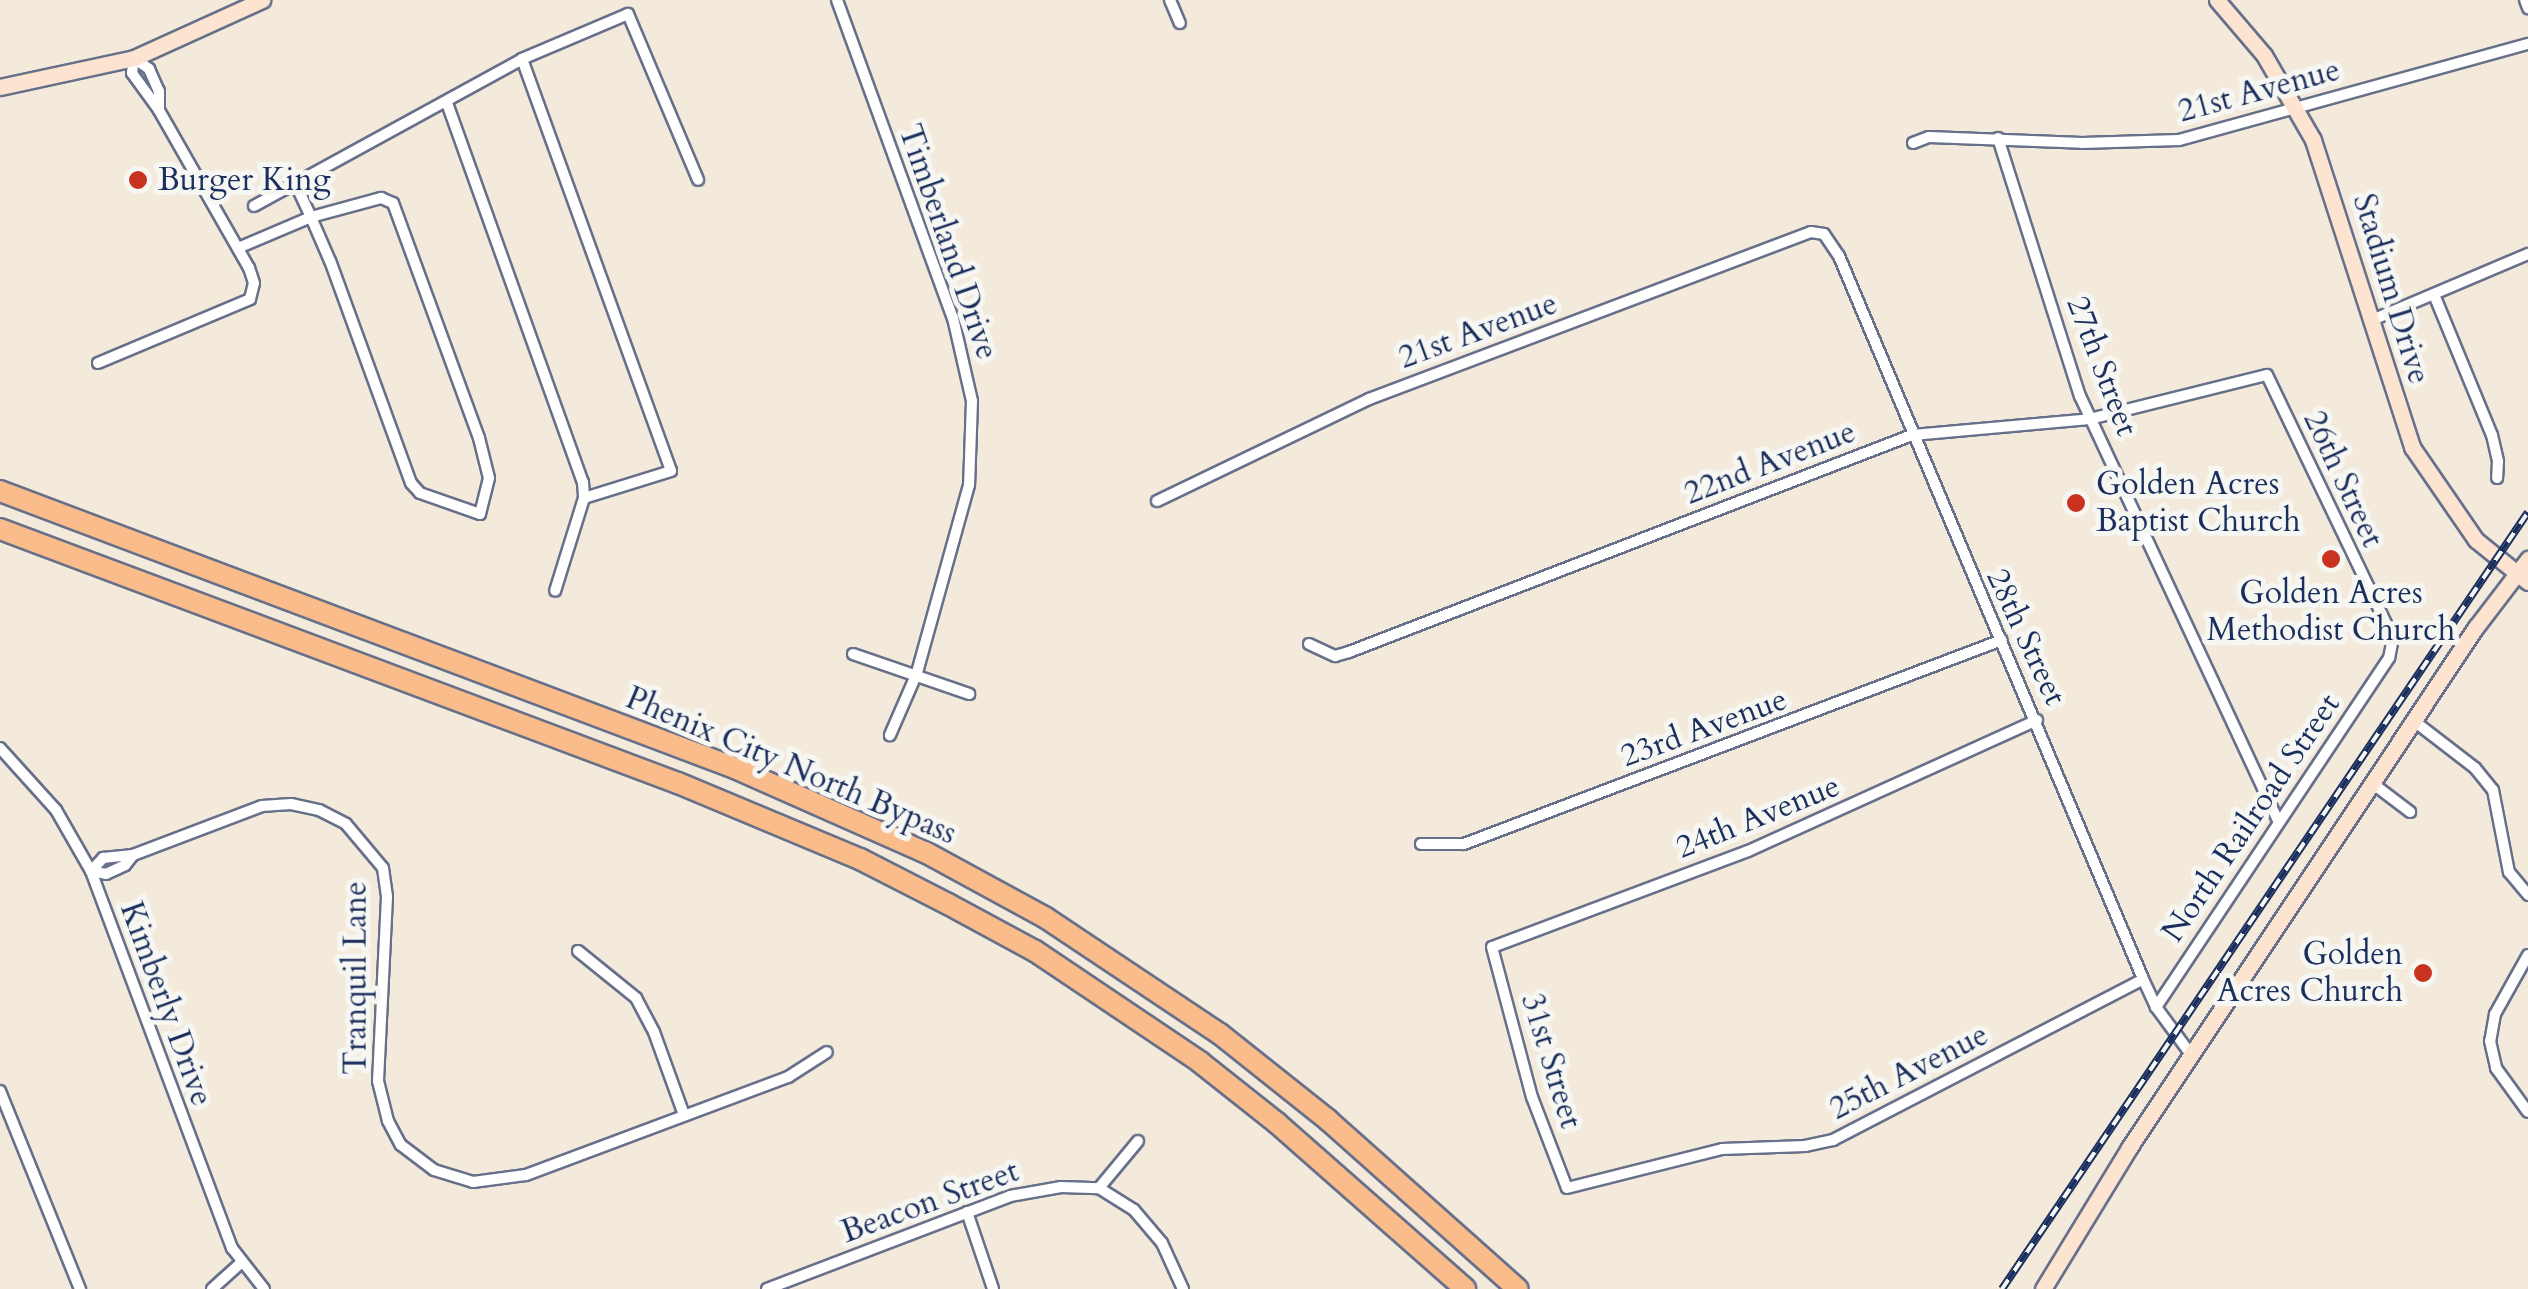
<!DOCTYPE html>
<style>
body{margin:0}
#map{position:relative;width:2528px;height:1289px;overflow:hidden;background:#f4eadb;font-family:Cardo,serif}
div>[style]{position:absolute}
.roads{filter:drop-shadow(2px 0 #67708a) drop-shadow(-2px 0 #67708a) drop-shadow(0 2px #67708a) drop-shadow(0 -2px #67708a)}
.street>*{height:10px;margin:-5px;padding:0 5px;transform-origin:5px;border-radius:5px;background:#fff}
.secondary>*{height:15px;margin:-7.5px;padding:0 7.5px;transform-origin:7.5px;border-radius:7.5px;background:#fde4d0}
.highway>*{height:20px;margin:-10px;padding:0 10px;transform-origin:10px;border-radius:10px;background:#f9bc8a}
.rail>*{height:8px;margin-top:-4px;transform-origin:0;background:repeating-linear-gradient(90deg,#f6f6f2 0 11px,#1b2f5e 0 22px);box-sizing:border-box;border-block:2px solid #1b2f5e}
.dots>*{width:28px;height:28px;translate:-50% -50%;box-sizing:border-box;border:5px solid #f6f6f2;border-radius:50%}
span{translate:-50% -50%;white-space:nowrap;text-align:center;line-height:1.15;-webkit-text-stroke:10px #f6f6f2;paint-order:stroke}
.street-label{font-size:32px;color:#1b2f5e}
.poi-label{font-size:32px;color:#1b2f5e}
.left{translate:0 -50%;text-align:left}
.right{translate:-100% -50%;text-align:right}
</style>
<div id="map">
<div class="roads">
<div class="street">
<div style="left:837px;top:0;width:338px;rotate:70deg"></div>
<div style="left:953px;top:318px;width:85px;rotate:77.1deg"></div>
<div style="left:972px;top:401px;width:84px;rotate:92deg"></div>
<div style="left:969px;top:485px;width:195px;rotate:105.5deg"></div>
<div style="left:917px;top:673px;width:68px;rotate:113.5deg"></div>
<div style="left:1170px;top:0;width:25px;rotate:67deg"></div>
<div style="left:2525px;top:0;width:9px;rotate:69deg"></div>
<div style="left:522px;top:59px;width:438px;rotate:70.1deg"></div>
<div style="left:671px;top:471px;width:91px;rotate:162.8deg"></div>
<div style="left:447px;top:103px;width:403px;rotate:70.3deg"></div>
<div style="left:583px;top:482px;width:16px;rotate:86deg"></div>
<div style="left:584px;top:498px;width:97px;rotate:107.3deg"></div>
<div style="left:1998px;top:138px;width:271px;rotate:72.4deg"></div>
<div style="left:2080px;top:396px;width:470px;rotate:65deg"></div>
<div style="left:1913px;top:143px;width:17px;rotate:-21deg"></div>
<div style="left:1929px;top:137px;width:153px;rotate:2.2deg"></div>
<div style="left:2082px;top:143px;width:97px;rotate:-1.8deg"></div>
<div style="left:2179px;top:140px;width:362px;rotate:-15.4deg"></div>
<div style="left:254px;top:206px;width:306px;rotate:-28.7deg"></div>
<div style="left:522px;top:59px;width:115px;rotate:-23deg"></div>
<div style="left:628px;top:14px;width:180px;rotate:67.1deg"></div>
<div style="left:238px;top:248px;width:79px;rotate:-23deg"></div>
<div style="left:311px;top:217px;width:73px;rotate:-15.2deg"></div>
<div style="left:381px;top:198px;width:13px;rotate:23deg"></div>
<div style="left:393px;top:203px;width:250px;rotate:69.9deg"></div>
<div style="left:479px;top:438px;width:41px;rotate:76deg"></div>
<div style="left:489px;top:478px;width:37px;rotate:104deg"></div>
<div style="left:480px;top:514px;width:64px;rotate:-160.7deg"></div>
<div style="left:420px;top:493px;width:13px;rotate:-132deg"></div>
<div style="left:411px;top:483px;width:236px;rotate:-110deg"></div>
<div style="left:330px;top:261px;width:48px;rotate:-113.4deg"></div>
<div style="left:311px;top:217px;width:38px;rotate:-115deg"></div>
<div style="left:2435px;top:297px;width:149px;rotate:67.6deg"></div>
<div style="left:2492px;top:435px;width:27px;rotate:77deg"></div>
<div style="left:2498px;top:461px;width:17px;rotate:93deg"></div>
<div style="left:2370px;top:321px;width:172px;rotate:-23deg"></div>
<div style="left:98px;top:363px;width:165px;rotate:-22.8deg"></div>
<div style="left:250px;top:299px;width:16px;rotate:-76deg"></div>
<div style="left:254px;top:283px;width:16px;rotate:-108deg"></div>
<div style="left:249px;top:268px;width:182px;rotate:-119.7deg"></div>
<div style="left:159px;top:110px;width:46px;rotate:-126.1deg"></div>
<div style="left:132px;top:73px;width:15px;rotate:-82deg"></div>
<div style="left:134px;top:58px;width:19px;rotate:36deg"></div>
<div style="left:149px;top:69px;width:24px;rotate:66deg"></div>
<div style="left:159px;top:91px;width:19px;rotate:90deg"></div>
<div style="left:1157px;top:501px;width:235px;rotate:-25.7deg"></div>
<div style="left:1369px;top:399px;width:472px;rotate:-20.7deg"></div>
<div style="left:1811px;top:232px;width:13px;rotate:9deg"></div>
<div style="left:1824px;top:234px;width:27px;rotate:56deg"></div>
<div style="left:1839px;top:256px;width:784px;rotate:67.19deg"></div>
<div style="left:2143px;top:979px;width:31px;rotate:65deg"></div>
<div style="left:2156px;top:1007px;width:61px;rotate:53.7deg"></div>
<div style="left:1309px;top:644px;width:29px;rotate:25deg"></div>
<div style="left:1335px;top:656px;width:15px;rotate:-16deg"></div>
<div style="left:1349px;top:652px;width:603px;rotate:-21.08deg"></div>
<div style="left:1912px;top:435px;width:179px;rotate:-5.1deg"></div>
<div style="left:2090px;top:419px;width:182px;rotate:-14deg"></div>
<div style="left:2267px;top:375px;width:292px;rotate:64.4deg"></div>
<div style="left:2393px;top:638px;width:20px;rotate:101deg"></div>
<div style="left:2389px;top:658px;width:420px;rotate:123.7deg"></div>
<div style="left:853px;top:654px;width:123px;rotate:19deg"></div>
<div style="left:2037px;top:720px;width:317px;rotate:155.6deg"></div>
<div style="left:1748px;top:851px;width:273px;rotate:159.4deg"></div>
<div style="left:1492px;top:947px;width:155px;rotate:75.1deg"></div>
<div style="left:1532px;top:1097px;width:97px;rotate:69deg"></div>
<div style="left:1567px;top:1188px;width:160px;rotate:-14.1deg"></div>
<div style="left:1722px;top:1149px;width:83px;rotate:-2.1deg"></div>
<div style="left:1805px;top:1146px;width:29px;rotate:-12deg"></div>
<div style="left:1833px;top:1140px;width:349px;rotate:-27.4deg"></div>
<div style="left:2414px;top:721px;width:77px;rotate:37.6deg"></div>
<div style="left:2475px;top:768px;width:28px;rotate:51deg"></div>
<div style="left:2493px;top:790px;width:84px;rotate:79deg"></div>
<div style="left:2509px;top:872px;width:30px;rotate:50deg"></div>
<div style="left:0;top:748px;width:84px;rotate:47.9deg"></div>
<div style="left:56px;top:810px;width:70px;rotate:60.2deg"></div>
<div style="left:91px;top:871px;width:403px;rotate:69.5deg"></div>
<div style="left:232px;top:1248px;width:52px;rotate:52deg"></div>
<div style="left:2372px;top:783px;width:48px;rotate:37.3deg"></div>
<div style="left:1421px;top:844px;width:43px"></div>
<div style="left:1464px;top:844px;width:575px;rotate:-20.77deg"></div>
<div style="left:91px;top:871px;width:18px;rotate:-47deg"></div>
<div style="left:103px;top:858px;width:30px;rotate:-6deg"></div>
<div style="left:133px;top:855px;width:138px;rotate:-20.8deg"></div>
<div style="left:262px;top:806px;width:29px;rotate:-4deg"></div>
<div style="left:291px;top:804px;width:29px;rotate:12deg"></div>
<div style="left:319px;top:810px;width:30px;rotate:27deg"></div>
<div style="left:346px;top:824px;width:57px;rotate:49.9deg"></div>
<div style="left:383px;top:868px;width:29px;rotate:82deg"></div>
<div style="left:387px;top:897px;width:184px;rotate:92.8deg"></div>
<div style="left:378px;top:1081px;width:41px;rotate:76deg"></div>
<div style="left:388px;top:1121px;width:27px;rotate:62deg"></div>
<div style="left:401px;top:1145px;width:41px;rotate:37.1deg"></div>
<div style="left:434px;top:1170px;width:41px;rotate:17.1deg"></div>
<div style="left:473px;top:1182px;width:53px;rotate:-7.5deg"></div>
<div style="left:526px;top:1175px;width:280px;rotate:-20.5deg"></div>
<div style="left:788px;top:1077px;width:46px;rotate:-32.7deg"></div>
<div style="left:91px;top:871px;width:15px;rotate:11deg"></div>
<div style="left:106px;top:874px;width:21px;rotate:-25deg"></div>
<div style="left:125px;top:865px;width:13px;rotate:-51deg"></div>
<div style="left:578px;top:951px;width:75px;rotate:39deg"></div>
<div style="left:636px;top:998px;width:38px;rotate:62deg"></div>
<div style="left:654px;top:1032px;width:88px;rotate:70.1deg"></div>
<div style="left:2528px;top:955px;width:68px;rotate:119.2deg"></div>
<div style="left:2495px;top:1014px;width:27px;rotate:100deg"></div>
<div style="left:2490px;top:1041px;width:28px;rotate:77deg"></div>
<div style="left:2496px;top:1068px;width:54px;rotate:54deg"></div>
<div style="left:0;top:1091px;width:214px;rotate:68deg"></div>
<div style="left:1099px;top:1188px;width:61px;rotate:-50.3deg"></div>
<div style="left:967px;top:1212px;width:81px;rotate:71.3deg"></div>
<div style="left:212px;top:1289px;width:38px;rotate:-42deg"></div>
<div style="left:767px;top:1289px;width:260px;rotate:-20.9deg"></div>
<div style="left:1010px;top:1196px;width:52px;rotate:-10deg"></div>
<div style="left:1061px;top:1187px;width:38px;rotate:2deg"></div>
<div style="left:1099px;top:1188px;width:41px;rotate:32.2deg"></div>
<div style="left:1134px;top:1210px;width:43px;rotate:49.7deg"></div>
<div style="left:1162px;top:1243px;width:51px;rotate:65.5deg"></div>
</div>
<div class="secondary">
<div style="left:2217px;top:0;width:72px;rotate:49.5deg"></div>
<div style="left:2264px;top:55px;width:98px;rotate:60deg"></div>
<div style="left:2313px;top:140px;width:323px;rotate:72.1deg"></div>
<div style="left:2412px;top:447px;width:113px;rotate:55.5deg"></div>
<div style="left:2476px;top:540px;width:67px;rotate:38.9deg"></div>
<div style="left:0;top:87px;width:137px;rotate:-12.2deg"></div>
<div style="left:134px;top:58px;width:141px;rotate:-24.4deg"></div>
<div style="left:2043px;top:1289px;width:165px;rotate:-58.6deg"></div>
<div style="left:2129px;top:1148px;width:626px;rotate:-56.34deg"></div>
<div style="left:2476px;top:627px;width:86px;rotate:-52.6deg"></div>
</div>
<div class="highway">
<div style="left:0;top:491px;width:785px;rotate:20.65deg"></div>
<div style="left:735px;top:768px;width:208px;rotate:23.9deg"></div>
<div style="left:925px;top:852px;width:138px;rotate:28.6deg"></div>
<div style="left:1046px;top:918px;width:209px;rotate:33.7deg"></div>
<div style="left:1220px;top:1034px;width:138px;rotate:38.5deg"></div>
<div style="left:1328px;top:1120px;width:254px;rotate:41.7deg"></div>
<div style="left:0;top:529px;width:724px;rotate:20.54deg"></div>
<div style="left:678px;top:783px;width:197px;rotate:22.7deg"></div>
<div style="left:860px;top:859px;width:99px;rotate:27.1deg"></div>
<div style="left:948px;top:904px;width:99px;rotate:28.4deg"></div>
<div style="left:1035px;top:951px;width:199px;rotate:33.9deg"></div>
<div style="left:1200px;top:1062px;width:98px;rotate:38.4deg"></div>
<div style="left:1277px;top:1123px;width:251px;rotate:41.4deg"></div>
</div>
</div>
<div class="rail">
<div style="left:2002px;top:1289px;width:938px;rotate:-55.9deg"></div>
</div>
<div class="dots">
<div style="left:138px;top:180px;background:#c8321e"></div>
<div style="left:2076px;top:503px;background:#c8321e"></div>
<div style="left:2331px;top:559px;background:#c8321e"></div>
<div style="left:2423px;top:973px;background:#c8321e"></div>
</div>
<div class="street-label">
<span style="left:2259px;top:91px;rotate:-15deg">21st Avenue</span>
<span style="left:948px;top:242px;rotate:71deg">Timberland Drive</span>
<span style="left:2391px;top:289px;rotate:73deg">Stadium Drive</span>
<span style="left:1478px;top:331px;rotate:-20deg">21st Avenue</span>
<span style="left:2102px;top:366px;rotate:69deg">27th Street</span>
<span style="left:1770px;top:463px;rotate:-21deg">22nd Avenue</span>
<span style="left:2343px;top:479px;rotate:65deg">26th Street</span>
<span style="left:2026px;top:637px;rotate:65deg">28th Street</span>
<span style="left:1704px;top:728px;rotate:-20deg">23rd Avenue</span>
<span style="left:791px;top:766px;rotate:23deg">Phenix City North Bypass</span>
<span style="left:1758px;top:817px;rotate:-22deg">24th Avenue</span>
<span style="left:2251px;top:818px;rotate:-56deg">North Railroad Street</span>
<span style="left:356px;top:978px;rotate:-90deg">Tranquil Lane</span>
<span style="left:166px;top:1004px;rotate:70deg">Kimberly Drive</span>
<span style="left:1551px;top:1061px;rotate:73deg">31st Street</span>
<span style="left:1909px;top:1072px;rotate:-27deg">25th Avenue</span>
<span style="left:930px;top:1202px;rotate:-20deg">Beacon Street</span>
</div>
<div class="poi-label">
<span class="left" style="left:158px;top:180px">Burger King</span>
<span class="left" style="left:2096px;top:503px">Golden Acres<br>Baptist Church</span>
<span style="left:2331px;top:612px">Golden Acres<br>Methodist Church</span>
<span class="right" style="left:2403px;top:973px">Golden<br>Acres Church</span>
</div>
</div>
